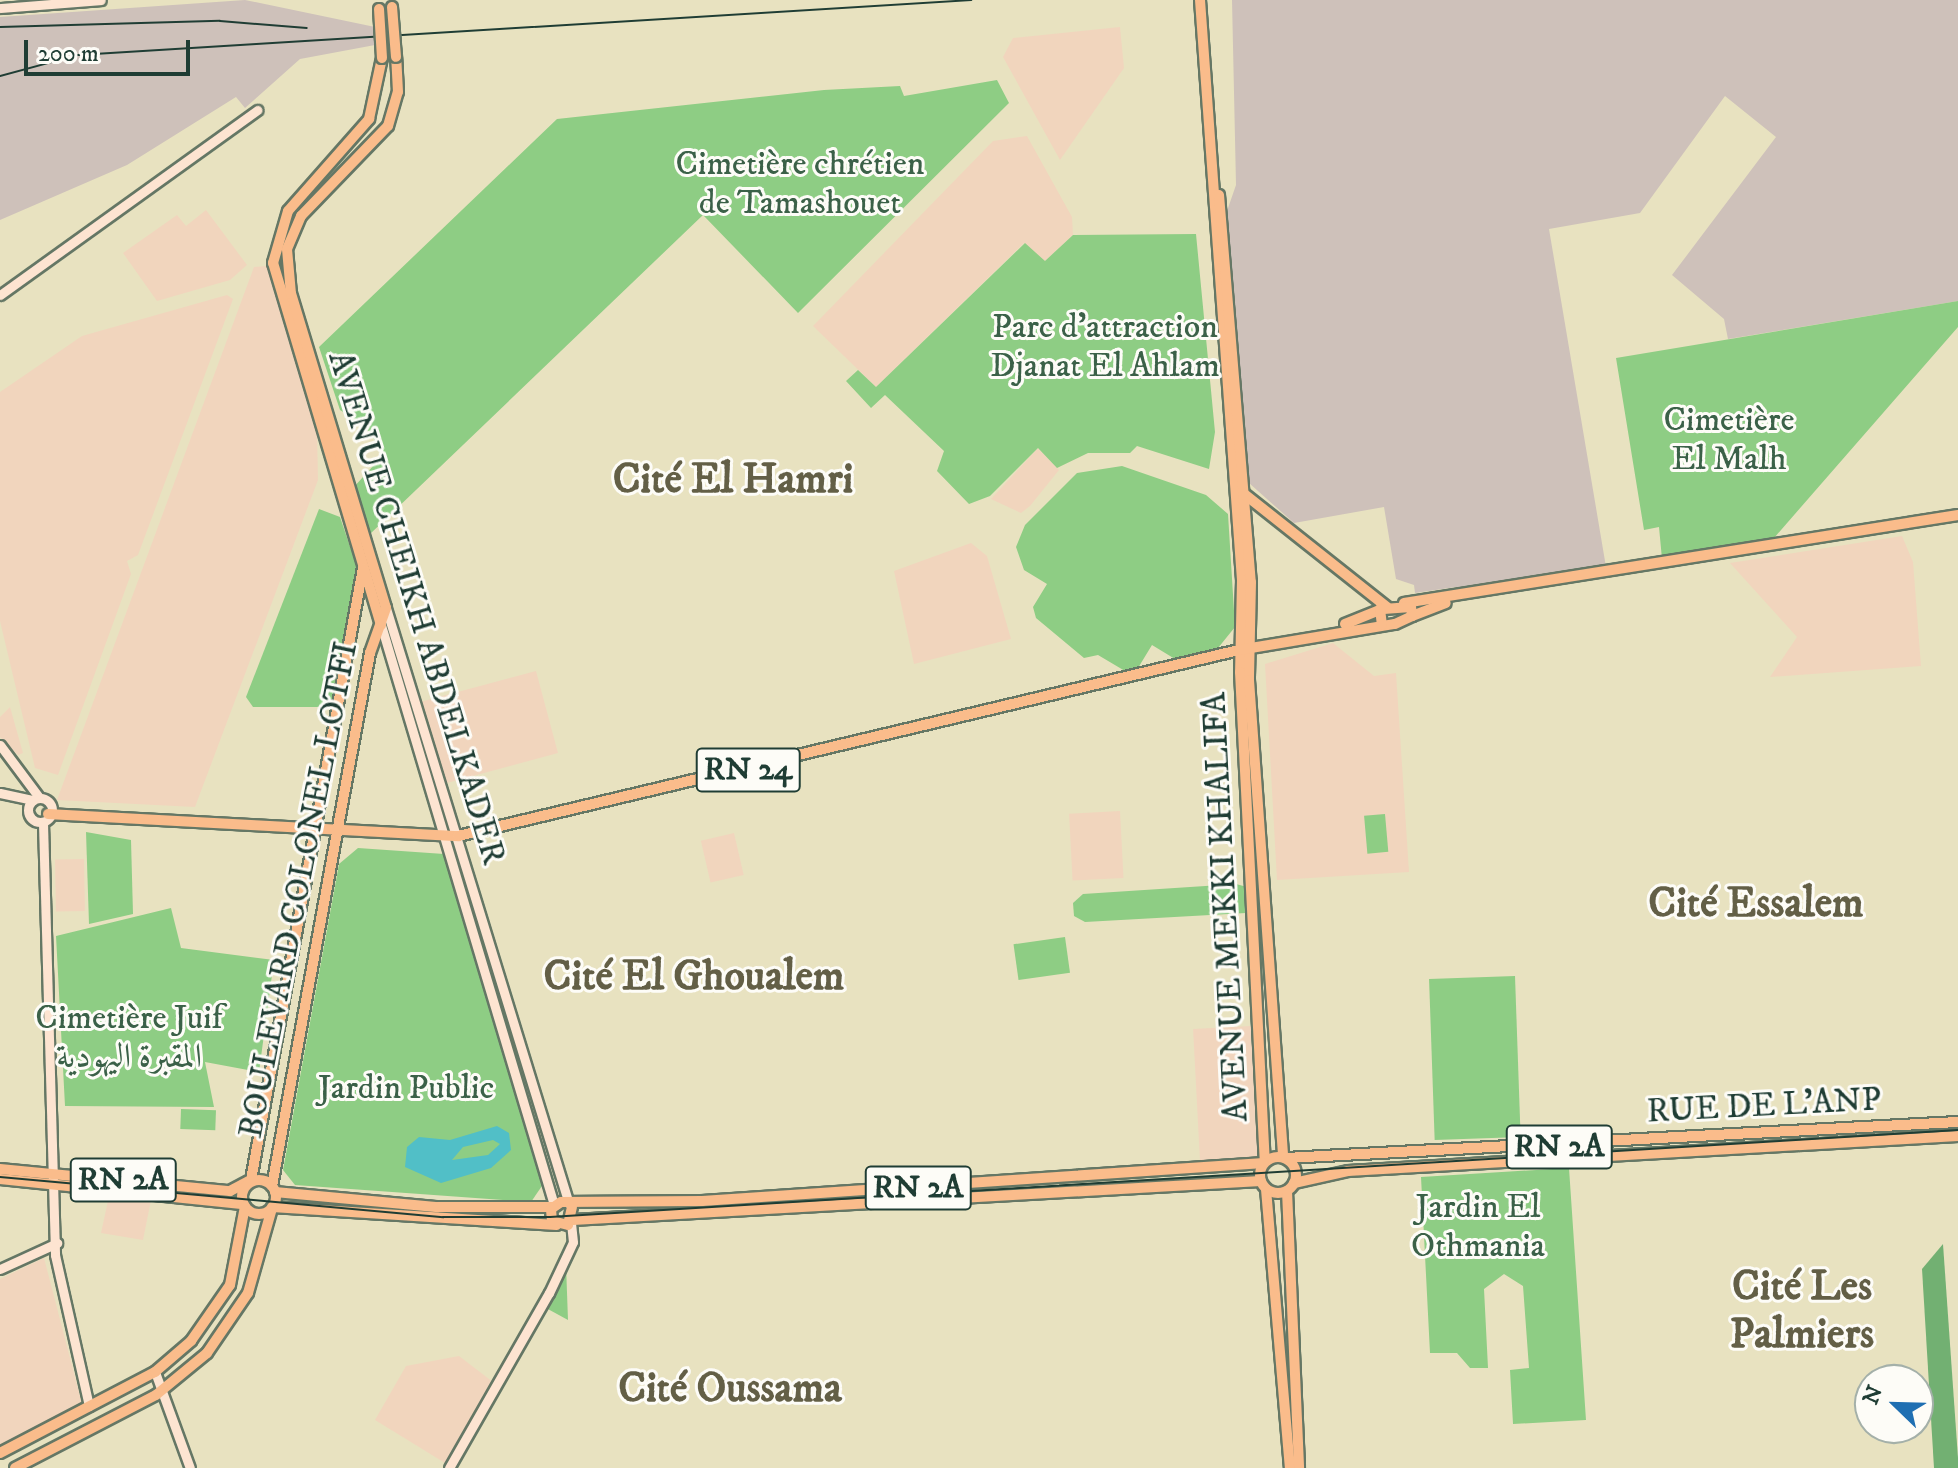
<!DOCTYPE html>
<meta charset="utf-8">
<style>
body{margin:0}
#map{position:relative;width:1958px;height:1468px;overflow:hidden;background:#e8e2c0;font-family:"IM FELL DW Pica",Amiri,serif}
div>[style]{position:absolute}
.built>*{inset:0;background:#f1d5bd;transform-origin:0 0}
.industrial>*{inset:0;background:#cec1ba}
.green>*{inset:0;background:#8ecd84;transform-origin:0 0}
.forest>*{inset:0;background:#72b072}
.water>*{inset:0;background:#51bfc7}
.roads{filter:drop-shadow(2px 0 #657765) drop-shadow(-2px 0 #657765) drop-shadow(0 2px #657765) drop-shadow(0 -2px #657765)}
.secondary>*{height:9px;margin:-4.5px;padding:0 4.5px;transform-origin:4.5px;border-radius:4.5px;background:#fde4d1}
.secondary>.ring{margin:-4.5px;padding:0;box-sizing:content-box;background:none;border:9px solid #fde4d1;border-radius:50%}
.primary>*{height:10px;margin:-5px;padding:0 5px;transform-origin:5px;border-radius:5px;background:#fabc8b}
.primary>.ring{margin:-5px;padding:0;box-sizing:content-box;background:none;border:10px solid #fabc8b;border-radius:50%}
.tram>*{height:2px;margin:-1px;padding:0 1px;transform-origin:1px;border-radius:1px;background:#1f3d34}
.rail>*{height:2px;margin:-1px;padding:0 1px;transform-origin:1px;border-radius:1px;background:#1f3d34}
.bridges{filter:drop-shadow(2px 0 #657765) drop-shadow(-2px 0 #657765) drop-shadow(0 2px #657765) drop-shadow(0 -2px #657765)}
.primary-bridge>*{height:10px;margin:-5px;padding:0 5px;transform-origin:5px;border-radius:5px;background:#fabc8b}
span{translate:-50% -50%;white-space:nowrap;text-align:center;line-height:1.15;-webkit-text-stroke:6px #fdfcf7;paint-order:stroke}
.shield-label span{padding:2px 6px;background:#fdfcf7;border:2px solid;border-radius:6px;-webkit-text-stroke-width:0}
.shield-label{font-size:32px;color:#1f3d34;font-weight:700}
.park-label{font-size:34px;color:#3b6148}
.street-label{font-size:34px;color:#1f3d34}
.district-label{font-size:42px;color:#635f46;font-weight:700}
.north{position:absolute;left:1854px;top:1364px;width:80px;height:80px;box-sizing:border-box;background:#fdfcf7;border:2px solid #a4b0a9;border-radius:50%;rotate:293deg;font-size:22px;font-weight:700;line-height:32px;text-align:center;color:#1f3d34}
.north::after{content:'';display:block;margin:auto;width:28px;height:36px;background:#1f6fb2;clip-path:polygon(50% 0,100% 100%,50% 72%,0 100%)}
.scale{position:absolute;left:24px;top:40px;width:166px;height:36px;box-sizing:border-box;border:4px solid #1f3d34;border-top:0;padding-left:10px;font-size:24px;line-height:28px;white-space:nowrap;color:#1f3d34;-webkit-text-stroke:6px #fdfcf7;paint-order:stroke}
</style>
<div id="map">
<div class="built">
<div style="clip-path:polygon(1120px 27px,1124px 68px,1060px 160px,1003px 57px,1013px 38px)"></div>
<div style="clip-path:polygon(1027px 136px,1072px 217px,1073px 235px,1045px 261px,1024px 243px,876px 387px,813px 326px,993px 141px)"></div>
<div style="clip-path:polygon(206px 210px,247px 265px,230px 280px,157px 301px,123px 253px,177px 215px,186px 226px)"></div>
<div style="clip-path:polygon(267px 266px,317px 432px,318px 480px,195px 807px,57px 800px,254px 267px)"></div>
<div style="clip-path:polygon(227px 295px,233px 299px,138px 555px,127px 561px,131px 574px,58px 775px,35px 768px,0 621px,0 392px,82px 336px)"></div>
<div style="clip-path:polygon(1038px 448px,1059px 470px,1030px 506px,1021px 513px,991px 499px)"></div>
<div style="clip-path:polygon(1902px 536px,1913px 562px,1921px 666px,1770px 677px,1797px 637px,1730px 563px)"></div>
<div style="clip-path:polygon(971px 543px,987px 556px,1011px 639px,914px 664px,894px 571px)"></div>
<div style="clip-path:polygon(1333px 643px,1374px 676px,1396px 673px,1409px 872px,1277px 880px,1265px 664px)"></div>
<div style="left:536px;top:671px;width:85px;height:118px;rotate:75deg"></div>
<div style="clip-path:polygon(10px 707px,23px 753px,18px 755px,0 737px,0 717px)"></div>
<div style="left:1120px;top:811px;width:67px;height:51px;rotate:87deg"></div>
<div style="left:734px;top:833px;width:43px;height:34px;rotate:77deg"></div>
<div style="left:84px;top:859px;width:52px;height:29px;rotate:89deg"></div>
<div style="left:1251px;top:1026px;width:132px;height:58px;rotate:87deg"></div>
<div style="clip-path:polygon(109px 1196px,151px 1200px,143px 1240px,101px 1233px)"></div>
<div style="clip-path:polygon(44px 1258px,82px 1404px,0 1447px,0 1279px)"></div>
<div style="clip-path:polygon(459px 1356px,493px 1382px,445px 1463px,375px 1420px,406px 1366px)"></div>
</div>
<div class="industrial">
<div style="clip-path:polygon(245px 0,375px 27px,375px 45px,300px 59px,245px 108px,236px 97px,127px 165px,0 220px,0 17px)"></div>
<div style="clip-path:polygon(1232px 0,1958px 0,1958px 301px,1728px 339px,1724px 319px,1672px 275px,1776px 137px,1725px 96px,1640px 213px,1549px 229px,1606px 567px,1459px 593px,1456px 587px,1415px 593px,1414px 585px,1396px 579px,1384px 507px,1294px 523px,1249px 483px,1227px 211px,1236px 185px)"></div>
</div>
<div class="green">
<div style="clip-path:polygon(997px 80px,1009px 103px,798px 313px,703px 215px,369px 535px,353px 488px,384px 454px,364px 425px,340px 410px,319px 347px,557px 119px,824px 90px,900px 86px,904px 96px)"></div>
<div style="clip-path:polygon(1196px 234px,1215px 432px,1209px 469px,1137px 446px,1130px 453px,1088px 453px,1057px 468px,1038px 448px,990px 496px,969px 504px,937px 471px,944px 451px,885px 395px,871px 408px,846px 381px,858px 370px,876px 387px,1025px 243px,1045px 261px,1073px 235px)"></div>
<div style="clip-path:polygon(1958px 301px,1958px 327px,1774px 538px,1662px 559px,1659px 527px,1644px 530px,1616px 358px)"></div>
<div style="clip-path:polygon(1122px 466px,1206px 495px,1228px 514px,1235px 627px,1218px 648px,1175px 659px,1152px 645px,1138px 668px,1125px 671px,1098px 655px,1084px 658px,1036px 618px,1033px 607px,1047px 584px,1024px 570px,1016px 547px,1025px 525px,1077px 473px)"></div>
<div style="clip-path:polygon(319px 509px,340px 517px,359px 573px,334px 707px,253px 707px,246px 697px)"></div>
<div style="left:1385px;top:814px;width:38px;height:21px;rotate:85deg"></div>
<div style="clip-path:polygon(86px 832px,131px 840px,133px 914px,89px 924px)"></div>
<div style="clip-path:polygon(358px 848px,444px 854px,546px 1180px,531px 1202px,295px 1185px,283px 1170px,339px 864px)"></div>
<div style="clip-path:polygon(1236px 884px,1247px 887px,1246px 913px,1085px 922px,1074px 916px,1073px 903px,1083px 894px)"></div>
<div style="clip-path:polygon(171px 908px,181px 948px,274px 960px,259px 1072px,205px 1062px,214px 1107px,65px 1106px,56px 936px)"></div>
<div style="left:1065px;top:937px;width:36px;height:52px;rotate:82deg"></div>
<div style="left:1515px;top:976px;width:161px;height:86px;rotate:88deg"></div>
<div style="left:181px;top:1109px;width:35px;height:20px;rotate:2deg"></div>
<div style="clip-path:polygon(1569px 1168px,1586px 1420px,1513px 1424px,1510px 1370px,1529px 1368px,1523px 1286px,1504px 1274px,1484px 1289px,1488px 1368px,1470px 1368px,1457px 1353px,1430px 1353px,1421px 1177px)"></div>
<div style="clip-path:polygon(566px 1265px,568px 1320px,546px 1308px)"></div>
</div>
<div class="forest">
<div style="clip-path:polygon(1943px 1244px,1958px 1458px,1958px 1468px,1934px 1468px,1922px 1269px)"></div>
</div>
<div class="water">
<div style="clip-path:polygon(evenodd,497px 1126px,509px 1133px,511px 1150px,491px 1168px,441px 1183px,405px 1167px,407px 1147px,419px 1137px,450px 1140px,497px 1126px,493px 1140px,500px 1144px,488px 1155px,452px 1160px,463px 1147px,493px 1140px)"></div>
</div>
<div class="roads">
<div class="secondary">
<div style="left:0;top:8px;width:101px;rotate:-4.5deg"></div>
<div style="left:0;top:295px;width:317px;rotate:-35.7deg"></div>
<div style="left:386px;top:608px;width:623px;rotate:72.93deg"></div>
<div style="left:381px;top:625px;width:605px;rotate:73.39deg"></div>
<div style="left:0;top:745px;width:64px;rotate:53.3deg"></div>
<div style="left:0;top:793px;width:34px;rotate:12deg"></div>
<div class="ring" style="left:28px;top:798px;width:15px;height:15px"></div>
<div style="left:43px;top:823px;width:432px;rotate:88.4deg"></div>
<div style="left:55px;top:1255px;width:155px;rotate:77.3deg"></div>
<div style="left:0;top:1269px;width:63px;rotate:-24.5deg"></div>
<div style="left:155px;top:1372px;width:102px;rotate:70deg"></div>
<div style="left:449px;top:1468px;width:202px;rotate:-60.3deg"></div>
<div style="left:549px;top:1293px;width:56px;rotate:-64.8deg"></div>
<div style="left:573px;top:1242px;width:18px;rotate:-96deg"></div>
</div>
<div class="primary">
<div style="left:1200px;top:0;width:582px;rotate:85.86deg"></div>
<div style="left:1242px;top:580px;width:92px;rotate:91.2deg"></div>
<div style="left:1240px;top:672px;width:490px;rotate:87.1deg"></div>
<div style="left:1219px;top:195px;width:388px;rotate:85.3deg"></div>
<div style="left:1251px;top:582px;width:98px;rotate:91.2deg"></div>
<div style="left:1249px;top:680px;width:478px;rotate:85.9deg"></div>
<div style="left:1243px;top:493px;width:184px;rotate:38.4deg"></div>
<div style="left:1404px;top:603px;width:561px;rotate:-9.03deg"></div>
<div style="left:1412px;top:616px;width:36px;rotate:-21deg"></div>
<div style="left:1345px;top:624px;width:37px;rotate:-22deg"></div>
<div style="left:381px;top:625px;width:378px;rotate:-106.6deg"></div>
<div style="left:273px;top:263px;width:54px;rotate:-73.9deg"></div>
<div style="left:288px;top:211px;width:123px;rotate:-48.6deg"></div>
<div style="left:369px;top:119px;width:62px;rotate:-78deg"></div>
<div style="left:48px;top:814px;width:411px;rotate:3.1deg"></div>
<div style="left:458px;top:836px;width:803px;rotate:-13.4deg"></div>
<div style="left:1239px;top:650px;width:158px;rotate:-9.5deg"></div>
<div style="left:1395px;top:624px;width:19px;rotate:-25deg"></div>
<div style="left:1412px;top:616px;width:9px;rotate:-96deg"></div>
<div style="left:1411px;top:607px;width:31px;rotate:176deg"></div>
<div style="left:1380px;top:609px;width:16px;rotate:83deg"></div>
<div class="ring" style="left:1260px;top:1157px;width:26px;height:26px"></div>
<div style="left:1286px;top:1158px;width:673px;rotate:-3.07deg"></div>
<div style="left:0;top:1169px;width:231px;rotate:5.5deg"></div>
<div style="left:230px;top:1191px;width:24px;rotate:-28deg"></div>
<div style="left:251px;top:1180px;width:622px;rotate:-79.63deg"></div>
<div style="left:0;top:1179px;width:245px;rotate:5.9deg"></div>
<div class="ring" style="left:242px;top:1180px;width:24px;height:24px"></div>
<div style="left:1294px;top:1183px;width:55px;rotate:-12.5deg"></div>
<div style="left:1348px;top:1171px;width:611px;rotate:-3.28deg"></div>
<div style="left:272px;top:1186px;width:542px;rotate:-79.58deg"></div>
<div style="left:370px;top:653px;width:48px;rotate:-70.4deg"></div>
<div style="left:386px;top:608px;width:328px;rotate:-106.8deg"></div>
<div style="left:291px;top:294px;width:45px;rotate:-95.1deg"></div>
<div style="left:287px;top:249px;width:36px;rotate:-67deg"></div>
<div style="left:301px;top:216px;width:125px;rotate:-46deg"></div>
<div style="left:388px;top:126px;width:35px;rotate:-74deg"></div>
<div style="left:398px;top:92px;width:35px;rotate:-93deg"></div>
<div style="left:1266px;top:1189px;width:280px;rotate:85.1deg"></div>
<div style="left:1287px;top:1191px;width:277px;rotate:87.5deg"></div>
<div style="left:275px;top:1192px;width:164px;rotate:5.3deg"></div>
<div style="left:438px;top:1207px;width:115px"></div>
<div style="left:272px;top:1207px;width:285px;rotate:3.6deg"></div>
<div style="left:572px;top:1207px;width:18px;rotate:103deg"></div>
<div style="left:568px;top:1225px;width:16px;rotate:-166deg"></div>
<div style="left:552px;top:1221px;width:12px;rotate:-95deg"></div>
<div style="left:551px;top:1209px;width:12px;rotate:-35deg"></div>
<div style="left:561px;top:1202px;width:141px;rotate:-0.4deg"></div>
<div style="left:702px;top:1201px;width:563px;rotate:-3.87deg"></div>
<div style="left:573px;top:1220px;width:689px;rotate:-3.24deg"></div>
<div style="left:0;top:1453px;width:175px;rotate:-27.6deg"></div>
<div style="left:155px;top:1372px;width:48px;rotate:-40.7deg"></div>
<div style="left:191px;top:1341px;width:68px;rotate:-55.1deg"></div>
<div style="left:230px;top:1285px;width:80px;rotate:-79.2deg"></div>
<div style="left:15px;top:1468px;width:159px;rotate:-27.4deg"></div>
<div style="left:156px;top:1395px;width:66px;rotate:-39.5deg"></div>
<div style="left:207px;top:1353px;width:73px;rotate:-55.7deg"></div>
<div style="left:248px;top:1293px;width:88px;rotate:-74.2deg"></div>
</div>
</div>
<div class="tram">
<div style="left:0;top:1177px;width:445px;rotate:5.2deg"></div>
<div style="left:443px;top:1217px;width:107px"></div>
<div style="left:550px;top:1217px;width:1411px;rotate:-3.54deg"></div>
</div>
<div class="rail">
<div style="left:0;top:27px;width:220px;rotate:-1.6deg"></div>
<div style="left:220px;top:21px;width:87px;rotate:4.6deg"></div>
<div style="left:0;top:76px;width:81px;rotate:-15.1deg"></div>
<div style="left:78px;top:55px;width:895px;rotate:-3.52deg"></div>
</div>
<div class="bridges">
<div class="primary-bridge">
<div style="left:392px;top:7px;width:50px;rotate:85.4deg"></div>
<div style="left:379px;top:9px;width:49px;rotate:86.5deg"></div>
</div>
</div>
<div class="shield-label">
<span style="left:748px;top:770px">RN 24</span>
<span style="left:1559px;top:1147px">RN 2A</span>
<span style="left:123px;top:1180px">RN 2A</span>
<span style="left:918px;top:1188px">RN 2A</span>
</div>
<div class="park-label">
<span style="left:800px;top:184px">Cimetière chrétien<br>de Tamashouet</span>
<span style="left:1105px;top:347px">Parc d'attraction<br>Djanat El Ahlam</span>
<span style="left:1729px;top:440px">Cimetière<br>El Malh</span>
<span style="left:129px;top:1038px">Cimetière Juif<br>المقبرة اليهودية</span>
<span style="left:406px;top:1089px">Jardin Public</span>
<span style="left:1478px;top:1227px">Jardin El<br>Othmania</span>
</div>
<div class="street-label">
<span style="left:416px;top:608px;rotate:73deg">AVENUE CHEIKH ABDELKADER</span>
<span style="left:299px;top:890px;rotate:-79deg">BOULEVARD COLONEL LOTFI</span>
<span style="left:1226px;top:907px;rotate:-93deg">AVENUE MEKKI KHALIFA</span>
<span style="left:1764px;top:1106px;rotate:-3deg">RUE DE L'ANP</span>
</div>
<div class="district-label">
<span style="left:733px;top:480px">Cité El Hamri</span>
<span style="left:1756px;top:904px">Cité Essalem</span>
<span style="left:694px;top:977px">Cité El Ghoualem</span>
<span style="left:1802px;top:1311px">Cité Les<br>Palmiers</span>
<span style="left:730px;top:1389px">Cité Oussama</span>
</div>
<div class="north">N</div>
<div class="scale">200 m</div>
</div>
